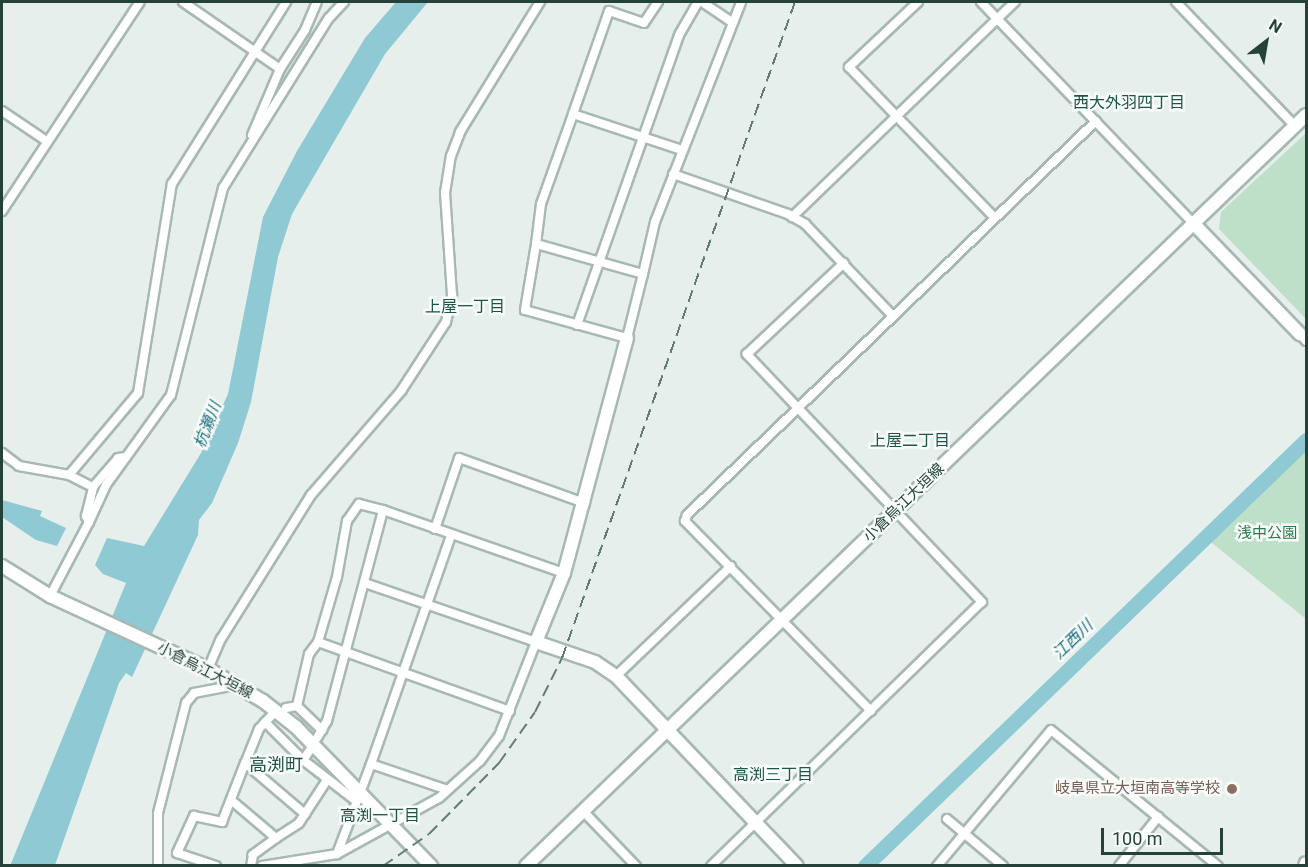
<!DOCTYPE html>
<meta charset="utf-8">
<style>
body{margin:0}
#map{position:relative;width:1308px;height:867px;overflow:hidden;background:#e6efeb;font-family:Roboto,"Noto Sans JP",sans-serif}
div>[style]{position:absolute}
.green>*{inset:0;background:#bfe0c8}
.water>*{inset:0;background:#8ec9d4}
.river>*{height:15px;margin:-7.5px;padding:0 7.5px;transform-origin:7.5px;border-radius:7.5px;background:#8ec9d4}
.roads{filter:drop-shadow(2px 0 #a8b8b2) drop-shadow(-2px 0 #a8b8b2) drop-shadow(0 2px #a8b8b2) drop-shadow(0 -2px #a8b8b2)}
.street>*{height:8px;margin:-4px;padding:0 4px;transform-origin:4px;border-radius:4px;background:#fff}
.secondary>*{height:12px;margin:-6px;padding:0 6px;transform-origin:6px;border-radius:6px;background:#fff}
.rail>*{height:2px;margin-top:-1px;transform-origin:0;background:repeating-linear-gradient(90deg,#5f7d75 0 12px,transparent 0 18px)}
.dots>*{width:16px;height:16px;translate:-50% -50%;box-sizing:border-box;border:3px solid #f7fbf9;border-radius:50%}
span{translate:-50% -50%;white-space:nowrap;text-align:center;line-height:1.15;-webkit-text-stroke:5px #f7fbf9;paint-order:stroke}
.street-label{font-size:15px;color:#24423a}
.park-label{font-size:15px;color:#2d7a4b}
.education-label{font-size:15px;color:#785e54}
.right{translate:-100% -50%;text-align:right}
.neighbourhood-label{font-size:16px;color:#1f5548}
.water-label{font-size:16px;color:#1c6f80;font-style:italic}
.quarter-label{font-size:18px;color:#1f5548}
.frame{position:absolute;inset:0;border:3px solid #24423a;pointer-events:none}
.north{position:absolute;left:1236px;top:12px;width:60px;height:60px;-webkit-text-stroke:4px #f7fbf9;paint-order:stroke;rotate:31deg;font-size:16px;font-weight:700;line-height:24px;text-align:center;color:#24423a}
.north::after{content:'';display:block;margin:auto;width:21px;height:27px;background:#24423a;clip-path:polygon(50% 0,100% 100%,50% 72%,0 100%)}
.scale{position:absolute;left:1101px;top:828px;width:122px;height:27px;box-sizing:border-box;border:3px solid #24423a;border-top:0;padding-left:8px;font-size:18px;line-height:21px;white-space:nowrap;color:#24423a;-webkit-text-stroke:4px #f7fbf9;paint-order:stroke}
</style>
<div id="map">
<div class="green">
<div style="clip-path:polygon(1306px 133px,1306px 319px,1219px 229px,1221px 212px)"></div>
<div style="clip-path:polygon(1306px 440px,1306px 619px,1206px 538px)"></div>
</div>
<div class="water">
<div style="clip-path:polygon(396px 2px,428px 2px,385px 54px,292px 214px,278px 257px,251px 402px,238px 443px,212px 503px,199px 520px,198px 535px,132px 677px,126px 673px,119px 683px,55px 865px,10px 866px,126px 583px,103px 574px,95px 565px,107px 538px,144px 546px,201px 453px,228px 394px,263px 217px,297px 151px,365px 38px)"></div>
<div style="clip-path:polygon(2px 500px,42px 511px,40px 516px,66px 528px,57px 546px,36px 540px,2px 517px)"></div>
</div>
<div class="river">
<div style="left:865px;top:866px;width:613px;rotate:-44.01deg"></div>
</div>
<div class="roads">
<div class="street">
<div style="left:183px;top:2px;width:118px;rotate:34.6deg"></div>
<div style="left:658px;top:2px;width:25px;rotate:124deg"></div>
<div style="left:644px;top:23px;width:37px;rotate:-161deg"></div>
<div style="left:609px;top:11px;width:109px;rotate:109.3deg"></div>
<div style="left:573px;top:114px;width:115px;rotate:18.3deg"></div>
<div style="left:702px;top:2px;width:37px;rotate:34deg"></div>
<div style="left:918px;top:2px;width:95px;rotate:136.7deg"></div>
<div style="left:849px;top:67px;width:210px;rotate:46deg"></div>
<div style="left:981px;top:2px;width:308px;rotate:46.2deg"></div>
<div style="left:1176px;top:2px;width:172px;rotate:46.2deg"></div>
<div style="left:2px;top:111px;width:55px;rotate:34deg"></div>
<div style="left:252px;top:135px;width:72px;rotate:-67deg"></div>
<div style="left:280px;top:69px;width:46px;rotate:-57.3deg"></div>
<div style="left:305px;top:30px;width:30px;rotate:-67deg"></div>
<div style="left:673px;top:174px;width:122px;rotate:19.2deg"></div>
<div style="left:788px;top:214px;width:20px;rotate:30deg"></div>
<div style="left:805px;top:224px;width:127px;rotate:46.3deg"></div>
<div style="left:2px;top:211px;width:250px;rotate:-56.6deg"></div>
<div style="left:792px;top:217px;width:310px;rotate:-44deg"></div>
<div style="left:536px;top:244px;width:40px;rotate:-82.9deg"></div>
<div style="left:541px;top:204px;width:96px;rotate:-70.4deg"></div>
<div style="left:643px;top:274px;width:111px;rotate:-164.3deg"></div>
<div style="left:536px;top:244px;width:67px;rotate:99.5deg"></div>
<div style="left:525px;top:310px;width:106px;rotate:15.4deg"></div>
<div style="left:627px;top:338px;width:66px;rotate:-76deg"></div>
<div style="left:643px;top:274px;width:53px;rotate:-77deg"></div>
<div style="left:655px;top:222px;width:236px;rotate:-68.6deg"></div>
<div style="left:577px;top:325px;width:307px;rotate:-70.6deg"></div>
<div style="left:679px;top:35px;width:38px;rotate:-60deg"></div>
<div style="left:1300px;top:334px;width:9px;rotate:49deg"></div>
<div style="left:2px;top:453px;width:21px;rotate:37deg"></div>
<div style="left:19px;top:466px;width:51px;rotate:10.2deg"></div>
<div style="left:69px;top:475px;width:27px;rotate:27deg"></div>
<div style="left:69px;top:475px;width:107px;rotate:-49.9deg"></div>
<div style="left:138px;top:393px;width:212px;rotate:-80.8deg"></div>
<div style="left:172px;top:184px;width:215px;rotate:-57.9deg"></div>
<div style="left:89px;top:522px;width:41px;rotate:-65.3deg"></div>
<div style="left:106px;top:485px;width:111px;rotate:-54.2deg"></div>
<div style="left:171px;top:395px;width:213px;rotate:-75.9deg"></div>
<div style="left:223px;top:188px;width:200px;rotate:-58.1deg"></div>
<div style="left:329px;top:18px;width:22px;rotate:-47deg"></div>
<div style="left:435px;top:529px;width:75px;rotate:-71.3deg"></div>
<div style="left:459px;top:458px;width:134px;rotate:19.7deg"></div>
<div style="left:50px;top:596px;width:84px;rotate:-62.2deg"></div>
<div style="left:89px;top:522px;width:7px;rotate:-117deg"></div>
<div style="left:86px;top:516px;width:30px;rotate:-76deg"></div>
<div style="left:93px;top:487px;width:38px;rotate:-49deg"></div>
<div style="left:118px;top:458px;width:8px;rotate:-7deg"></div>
<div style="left:318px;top:642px;width:68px;rotate:-73.7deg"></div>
<div style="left:337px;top:577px;width:57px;rotate:-79.9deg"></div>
<div style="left:347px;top:521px;width:21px;rotate:-55deg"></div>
<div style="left:359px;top:504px;width:25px;rotate:14deg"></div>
<div style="left:208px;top:669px;width:33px;rotate:-67deg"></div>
<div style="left:221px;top:639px;width:170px;rotate:-58deg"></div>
<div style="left:311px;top:495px;width:138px;rotate:-49.1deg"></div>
<div style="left:401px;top:391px;width:82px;rotate:-56.9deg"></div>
<div style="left:446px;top:322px;width:28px;rotate:-77deg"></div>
<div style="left:452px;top:295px;width:102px;rotate:-93.9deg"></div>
<div style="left:445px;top:193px;width:37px;rotate:-81deg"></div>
<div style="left:451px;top:156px;width:26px;rotate:-69deg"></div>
<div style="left:460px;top:132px;width:153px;rotate:-58.4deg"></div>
<div style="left:616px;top:676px;width:159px;rotate:-43.7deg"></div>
<div style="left:297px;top:706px;width:53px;rotate:-77deg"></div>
<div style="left:309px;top:654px;width:15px;rotate:-53deg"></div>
<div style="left:318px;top:642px;width:204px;rotate:19.8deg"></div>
<div style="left:286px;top:708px;width:11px;rotate:-10deg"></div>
<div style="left:297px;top:706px;width:35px;rotate:44deg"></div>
<div style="left:871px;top:711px;width:266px;rotate:-134.4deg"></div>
<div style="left:685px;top:521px;width:6px;rotate:-72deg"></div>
<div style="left:687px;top:515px;width:568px;rotate:-43.93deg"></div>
<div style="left:272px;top:715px;width:19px;rotate:133deg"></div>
<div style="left:259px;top:729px;width:37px;rotate:112deg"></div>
<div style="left:245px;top:763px;width:79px;rotate:40.4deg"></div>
<div style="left:265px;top:722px;width:54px;rotate:45deg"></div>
<div style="left:303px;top:760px;width:12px;rotate:-55deg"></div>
<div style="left:317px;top:738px;width:20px;rotate:-60deg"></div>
<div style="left:327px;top:721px;width:218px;rotate:-75.1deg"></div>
<div style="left:383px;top:510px;width:192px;rotate:19.2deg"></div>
<div style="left:303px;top:760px;width:66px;rotate:37.6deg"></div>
<div style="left:371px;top:764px;width:243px;rotate:-70.7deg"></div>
<div style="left:231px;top:800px;width:59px;rotate:40.2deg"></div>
<div style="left:276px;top:838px;width:29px;rotate:144deg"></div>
<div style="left:253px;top:855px;width:11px;rotate:100deg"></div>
<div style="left:584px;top:812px;width:75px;rotate:46.1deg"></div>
<div style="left:947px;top:819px;width:73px;rotate:40deg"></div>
<div style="left:276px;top:838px;width:27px;rotate:-33deg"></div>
<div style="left:299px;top:823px;width:51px;rotate:-56.9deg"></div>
<div style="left:337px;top:854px;width:96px;rotate:-69.3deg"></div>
<div style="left:371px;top:764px;width:81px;rotate:18.7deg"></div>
<div style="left:158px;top:866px;width:53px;rotate:-90deg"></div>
<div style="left:158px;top:813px;width:114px;rotate:-75.7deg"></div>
<div style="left:186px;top:703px;width:13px;rotate:-51deg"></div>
<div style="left:194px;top:693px;width:43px;rotate:-10.8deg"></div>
<div style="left:216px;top:866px;width:41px;rotate:-161.6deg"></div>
<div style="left:177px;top:853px;width:41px;rotate:-65.3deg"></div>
<div style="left:194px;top:816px;width:29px;rotate:12deg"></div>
<div style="left:222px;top:822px;width:63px;rotate:-68.7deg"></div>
<div style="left:262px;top:866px;width:76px;rotate:-9.1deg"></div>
<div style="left:337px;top:854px;width:116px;rotate:-28.8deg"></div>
<div style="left:439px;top:798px;width:55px;rotate:-42.1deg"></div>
<div style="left:480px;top:761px;width:31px;rotate:-53deg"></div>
<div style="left:499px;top:736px;width:101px;rotate:-68.5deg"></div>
<div style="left:536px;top:642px;width:181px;rotate:-161deg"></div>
<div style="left:711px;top:866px;width:378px;rotate:-44.3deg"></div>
<div style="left:982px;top:602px;width:342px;rotate:-133.5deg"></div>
<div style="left:747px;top:354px;width:133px;rotate:-43.2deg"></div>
<div style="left:937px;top:866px;width:177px;rotate:-50deg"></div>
<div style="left:1051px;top:730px;width:215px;rotate:39.2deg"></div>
<div style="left:1119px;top:866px;width:63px;rotate:-51.5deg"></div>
</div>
<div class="secondary">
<div style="left:1194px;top:224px;width:153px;rotate:46.1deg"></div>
<div style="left:627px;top:338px;width:243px;rotate:105deg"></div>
<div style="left:564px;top:573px;width:74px;rotate:112.1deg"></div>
<div style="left:536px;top:642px;width:62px;rotate:18.7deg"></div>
<div style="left:595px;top:662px;width:25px;rotate:34deg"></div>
<div style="left:616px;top:676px;width:262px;rotate:46.4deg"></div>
<div style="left:2px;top:566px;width:57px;rotate:32deg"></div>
<div style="left:50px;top:596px;width:174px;rotate:24.8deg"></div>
<div style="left:208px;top:669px;width:64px;rotate:30.2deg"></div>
<div style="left:263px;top:701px;width:42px;rotate:38.2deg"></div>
<div style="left:296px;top:727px;width:194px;rotate:45.8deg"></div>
<div style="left:526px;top:866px;width:1083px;rotate:-43.91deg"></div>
<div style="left:1305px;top:866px;width:3px;rotate:-72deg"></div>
</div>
</div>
<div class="rail">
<div style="left:383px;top:866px;width:56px;rotate:-34.8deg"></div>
<div style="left:429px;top:834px;width:100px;rotate:-45.4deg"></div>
<div style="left:499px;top:763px;width:62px;rotate:-54.8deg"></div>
<div style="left:535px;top:712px;width:60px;rotate:-63.4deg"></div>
<div style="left:562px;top:658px;width:696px;rotate:-70.45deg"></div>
</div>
<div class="dots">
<div style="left:1232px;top:789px;background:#8d6e63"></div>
</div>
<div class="street-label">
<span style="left:904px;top:503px;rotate:-44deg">小倉烏江大垣線</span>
<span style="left:205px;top:671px;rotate:27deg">小倉烏江大垣線</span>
</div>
<div class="park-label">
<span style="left:1267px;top:534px">浅中公園</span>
</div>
<div class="education-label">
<span class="right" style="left:1220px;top:789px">岐阜県立大垣南高等学校</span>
</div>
<div class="neighbourhood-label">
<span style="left:1129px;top:103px">西大外羽四丁目</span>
<span style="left:465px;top:307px">上屋一丁目</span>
<span style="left:910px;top:441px">上屋二丁目</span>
<span style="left:773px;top:775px">高渕三丁目</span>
<span style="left:380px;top:816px">高渕一丁目</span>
</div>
<div class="water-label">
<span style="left:208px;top:425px;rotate:-69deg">杭瀬川</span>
<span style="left:1073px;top:640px;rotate:-44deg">江西川</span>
</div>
<div class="quarter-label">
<span style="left:276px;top:765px">高渕町</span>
</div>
<div class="frame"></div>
<div class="north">N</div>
<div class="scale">100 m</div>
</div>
